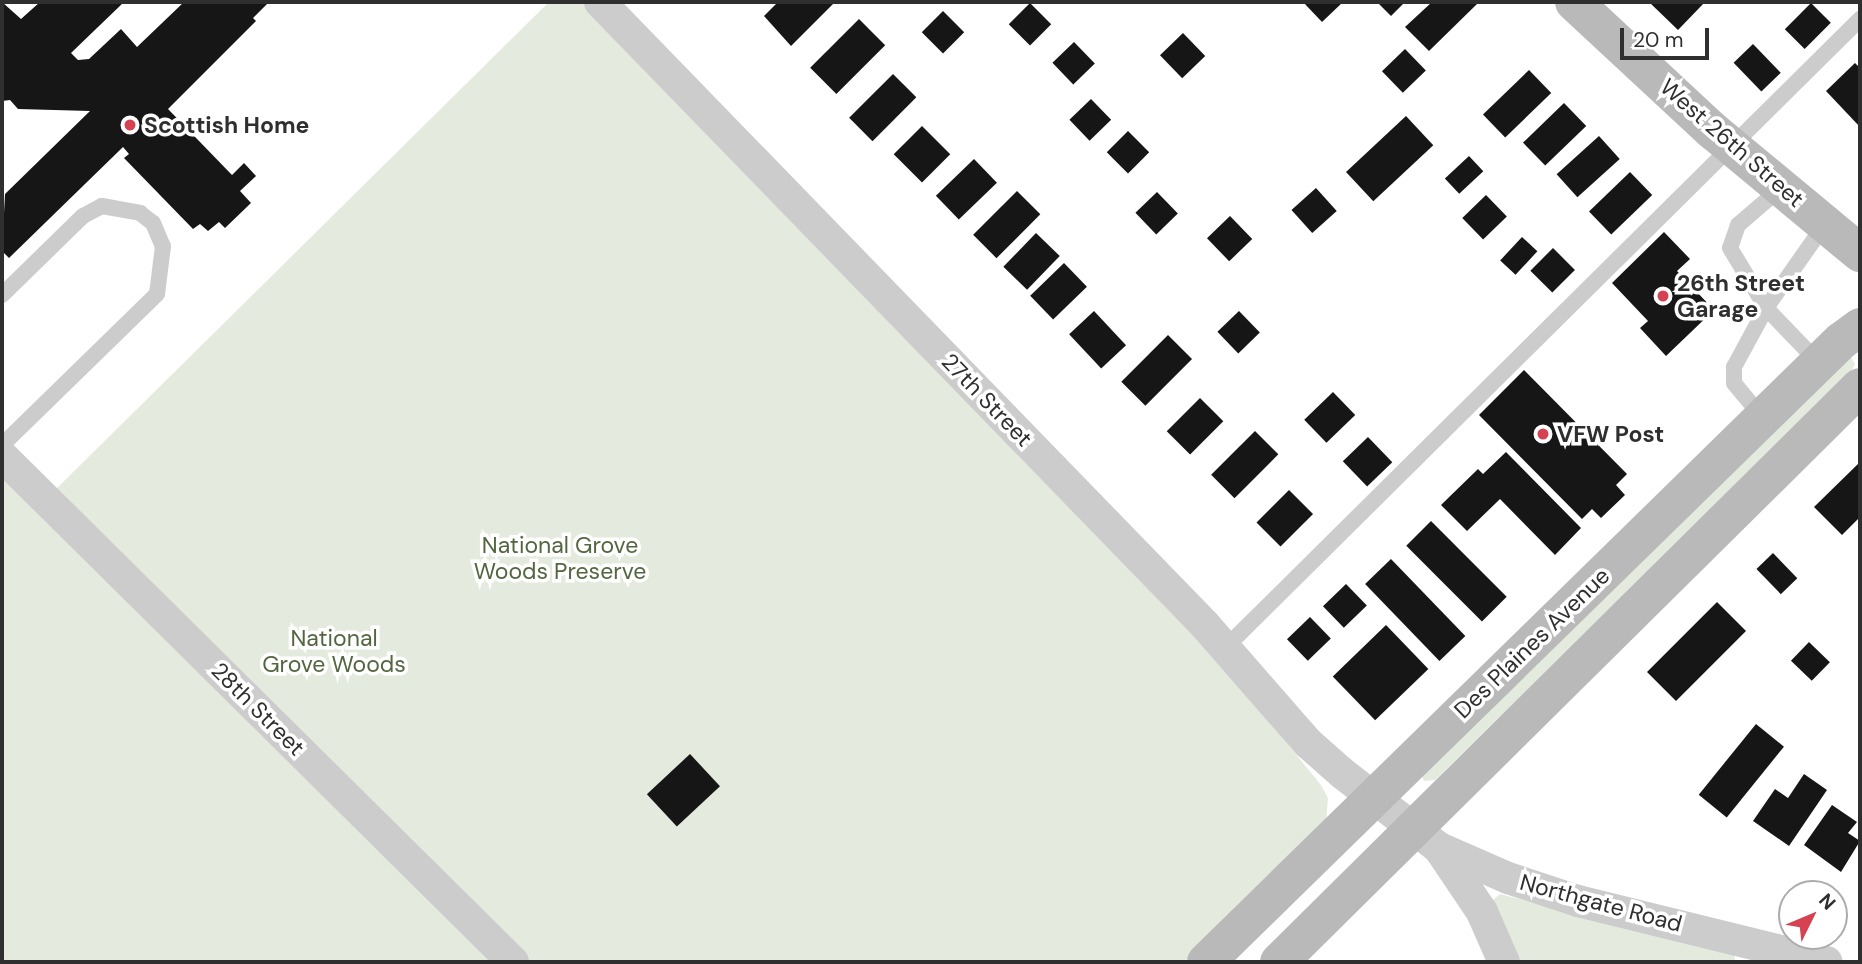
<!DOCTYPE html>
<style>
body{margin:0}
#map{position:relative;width:1862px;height:964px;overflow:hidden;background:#fff;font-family:"DM Sans",sans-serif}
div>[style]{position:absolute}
.green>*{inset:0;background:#e5eade}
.building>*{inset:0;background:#161616;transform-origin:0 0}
.lane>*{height:16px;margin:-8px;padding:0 8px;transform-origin:8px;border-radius:8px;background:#ccc}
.street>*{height:32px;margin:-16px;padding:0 16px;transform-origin:16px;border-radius:16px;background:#ccc}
.secondary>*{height:38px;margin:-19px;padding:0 19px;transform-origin:19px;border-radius:19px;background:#b9b9b9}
.dots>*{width:19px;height:19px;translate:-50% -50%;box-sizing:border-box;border:4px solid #fff;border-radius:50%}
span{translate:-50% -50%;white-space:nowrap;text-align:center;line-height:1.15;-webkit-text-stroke:7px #fff;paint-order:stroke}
.poi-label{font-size:23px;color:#2f2f2f;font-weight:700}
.left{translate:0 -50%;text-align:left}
.street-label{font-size:23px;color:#2f2f2f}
.park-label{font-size:23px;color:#536640}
.frame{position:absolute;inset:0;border:4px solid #2f2f2f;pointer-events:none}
.north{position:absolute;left:1778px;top:880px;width:70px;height:70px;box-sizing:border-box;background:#fff;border:2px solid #acacac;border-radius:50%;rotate:47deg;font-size:19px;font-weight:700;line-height:28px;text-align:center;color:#2f2f2f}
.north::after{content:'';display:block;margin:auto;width:24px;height:32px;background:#d54252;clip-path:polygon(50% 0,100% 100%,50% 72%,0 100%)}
.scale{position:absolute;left:1620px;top:28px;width:89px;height:32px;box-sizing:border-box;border:4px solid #2f2f2f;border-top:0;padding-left:9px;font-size:21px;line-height:24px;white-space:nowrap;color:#2f2f2f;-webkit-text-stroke:5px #fff;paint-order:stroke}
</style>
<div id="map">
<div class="green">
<div style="clip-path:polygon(549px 2px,582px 2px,1192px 627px,1321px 785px,1328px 798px,1326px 823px,1184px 962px,2px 962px,2px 440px,53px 492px)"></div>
<div style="clip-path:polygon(1850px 356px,1855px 364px,1851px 372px,1435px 780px,1424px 781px,1422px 776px)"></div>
<div style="clip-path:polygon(1500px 894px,1734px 954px,1735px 960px,1521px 962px,1493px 900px)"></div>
</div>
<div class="building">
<div style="clip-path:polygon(2px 2px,21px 19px,40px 2px,124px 2px,71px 53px,78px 60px,89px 59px,121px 29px,137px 47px,184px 2px,269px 2px,253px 18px,256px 21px,168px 109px,232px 175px,244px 163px,256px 176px,240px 191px,251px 203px,225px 228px,219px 222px,208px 231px,200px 224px,193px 229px,124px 158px,129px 154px,123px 147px,9px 258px,2px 251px,5px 194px,90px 111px,18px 109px,10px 100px,2px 101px)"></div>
<div style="clip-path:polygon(778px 2px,835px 2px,791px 46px,764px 16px)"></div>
<div style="clip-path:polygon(1303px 2px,1343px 2px,1322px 22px)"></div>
<div style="clip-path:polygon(1377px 2px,1405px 2px,1391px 16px)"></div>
<div style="clip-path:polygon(1432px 2px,1477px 4px,1429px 51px,1405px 27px)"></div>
<div style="clip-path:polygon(1649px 2px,1705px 2px,1678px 30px)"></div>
<div style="left:1030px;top:3px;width:30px;height:30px;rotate:45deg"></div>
<div style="left:1811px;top:3px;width:28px;height:37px;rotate:45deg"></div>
<div style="left:943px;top:11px;width:30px;height:30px;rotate:45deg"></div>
<div style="left:859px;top:19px;width:37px;height:69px;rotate:45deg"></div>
<div style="left:1183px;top:33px;width:32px;height:32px;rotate:46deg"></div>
<div style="left:1074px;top:42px;width:30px;height:30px;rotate:46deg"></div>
<div style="left:1753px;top:44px;width:40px;height:27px;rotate:46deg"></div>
<div style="left:1405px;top:49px;width:30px;height:32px;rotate:46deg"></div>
<div style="clip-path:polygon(1855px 63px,1860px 68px,1860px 127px,1826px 91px)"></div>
<div style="left:1529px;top:70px;width:32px;height:64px;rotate:46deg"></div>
<div style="left:893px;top:74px;width:33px;height:62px;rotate:45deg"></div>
<div style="left:1091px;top:99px;width:29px;height:30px;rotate:46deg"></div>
<div style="left:1564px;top:103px;width:32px;height:57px;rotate:46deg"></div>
<div style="left:1406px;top:116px;width:40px;height:82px;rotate:47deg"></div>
<div style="left:922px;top:126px;width:40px;height:40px;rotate:45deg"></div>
<div style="left:1128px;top:131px;width:30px;height:30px;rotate:45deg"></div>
<div style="left:1599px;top:136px;width:31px;height:57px;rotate:48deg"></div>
<div style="left:1469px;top:156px;width:21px;height:33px;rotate:47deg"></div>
<div style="left:974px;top:159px;width:33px;height:53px;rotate:46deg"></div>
<div style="left:1630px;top:172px;width:32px;height:57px;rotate:46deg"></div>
<div style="left:1316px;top:188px;width:31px;height:33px;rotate:48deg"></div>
<div style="left:1017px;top:191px;width:33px;height:62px;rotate:45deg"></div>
<div style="left:1157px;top:192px;width:30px;height:30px;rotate:46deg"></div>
<div style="left:1486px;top:195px;width:30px;height:33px;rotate:46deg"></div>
<div style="left:1230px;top:216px;width:32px;height:32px;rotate:46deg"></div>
<div style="clip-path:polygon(1664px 232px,1690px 259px,1677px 271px,1714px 310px,1666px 356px,1640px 328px,1648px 321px,1612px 283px)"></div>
<div style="left:1036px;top:233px;width:33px;height:47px;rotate:44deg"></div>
<div style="left:1522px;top:237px;width:21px;height:32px;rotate:43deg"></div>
<div style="left:1553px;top:248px;width:31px;height:32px;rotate:45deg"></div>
<div style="left:1064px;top:263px;width:33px;height:47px;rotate:46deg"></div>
<div style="left:1094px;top:311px;width:47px;height:34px;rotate:47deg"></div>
<div style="left:1239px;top:311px;width:30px;height:30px;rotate:46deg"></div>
<div style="left:1168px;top:335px;width:34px;height:66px;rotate:45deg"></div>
<div style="clip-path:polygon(1524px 370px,1627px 474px,1616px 485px,1625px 495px,1601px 518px,1592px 509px,1582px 519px,1479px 415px)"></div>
<div style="left:1333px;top:392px;width:32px;height:40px;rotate:46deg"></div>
<div style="left:1200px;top:398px;width:33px;height:47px;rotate:45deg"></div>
<div style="left:1255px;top:431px;width:33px;height:62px;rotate:45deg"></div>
<div style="left:1368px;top:437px;width:35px;height:35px;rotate:46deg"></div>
<div style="clip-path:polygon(1506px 452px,1581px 528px,1555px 555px,1500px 499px,1467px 531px,1441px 505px,1478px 469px,1483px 474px)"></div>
<div style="clip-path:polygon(1860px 462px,1860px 517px,1842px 535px,1814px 507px)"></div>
<div style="left:1289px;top:490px;width:34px;height:46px;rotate:45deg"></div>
<div style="left:1431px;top:521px;width:107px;height:35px;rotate:45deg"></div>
<div style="left:1773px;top:553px;width:35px;height:23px;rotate:46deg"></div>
<div style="left:1391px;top:559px;width:107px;height:36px;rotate:46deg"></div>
<div style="left:1346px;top:584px;width:30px;height:32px;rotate:46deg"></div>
<div style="left:1717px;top:602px;width:41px;height:99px;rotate:45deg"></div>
<div style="left:1310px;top:617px;width:30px;height:32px;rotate:46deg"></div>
<div style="left:1386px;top:625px;width:61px;height:74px;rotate:46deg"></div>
<div style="left:1809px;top:642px;width:29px;height:26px;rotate:44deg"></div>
<div style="left:1756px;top:724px;width:36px;height:91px;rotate:39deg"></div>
<div style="left:690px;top:754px;width:44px;height:59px;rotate:47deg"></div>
<div style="clip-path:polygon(1804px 774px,1827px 790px,1789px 846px,1753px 821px,1775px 789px,1788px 798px)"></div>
<div style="clip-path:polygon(1832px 805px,1857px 822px,1848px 833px,1860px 841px,1841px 872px,1804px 845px)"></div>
</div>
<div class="lane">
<div style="left:1782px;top:187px;width:58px;rotate:139.2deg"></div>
<div style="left:1738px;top:225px;width:24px;rotate:109deg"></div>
<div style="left:1730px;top:248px;width:70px;rotate:59deg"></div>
<div style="left:1766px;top:308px;width:75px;rotate:46.1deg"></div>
<div style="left:2px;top:295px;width:113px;rotate:-44.3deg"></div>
<div style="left:83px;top:216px;width:21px;rotate:-28deg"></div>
<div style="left:102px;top:206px;width:39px;rotate:10deg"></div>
<div style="left:140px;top:213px;width:16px;rotate:38deg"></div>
<div style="left:153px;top:223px;width:25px;rotate:67deg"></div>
<div style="left:163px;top:246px;width:48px;rotate:97.1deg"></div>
<div style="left:157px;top:294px;width:216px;rotate:135.7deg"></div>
<div style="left:1762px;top:417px;width:44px;rotate:-129.5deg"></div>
<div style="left:1734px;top:383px;width:16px;rotate:-90deg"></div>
<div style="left:1734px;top:367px;width:67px;rotate:-61.5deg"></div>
<div style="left:1766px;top:308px;width:103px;rotate:-54.9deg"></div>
<div style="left:1225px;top:648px;width:894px;rotate:-44.73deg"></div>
</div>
<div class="street">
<div style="left:600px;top:2px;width:868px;rotate:45.84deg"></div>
<div style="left:1205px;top:625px;width:157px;rotate:48.9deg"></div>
<div style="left:1308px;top:743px;width:45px;rotate:41.4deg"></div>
<div style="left:1342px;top:773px;width:123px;rotate:37.7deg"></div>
<div style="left:1439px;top:848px;width:75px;rotate:23.5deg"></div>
<div style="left:1508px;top:878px;width:74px;rotate:18.2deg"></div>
<div style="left:1578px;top:901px;width:256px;rotate:13.8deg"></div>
<div style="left:2px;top:456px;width:719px;rotate:44.72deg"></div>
<div style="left:1439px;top:848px;width:77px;rotate:56.1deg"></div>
<div style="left:1482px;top:912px;width:55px;rotate:66.3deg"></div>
</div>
<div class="secondary">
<div style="left:1574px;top:2px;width:190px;rotate:42.9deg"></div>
<div style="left:1713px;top:131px;width:191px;rotate:39.7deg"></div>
<div style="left:1206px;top:962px;width:888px;rotate:-44.36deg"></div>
<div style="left:1841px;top:341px;width:24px;rotate:-36deg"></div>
<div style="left:1279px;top:962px;width:817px;rotate:-44.7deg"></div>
</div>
<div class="dots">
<div style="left:130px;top:125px;background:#d54252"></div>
<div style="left:1663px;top:296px;background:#d54252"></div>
<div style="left:1543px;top:434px;background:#d54252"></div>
</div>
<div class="poi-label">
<span class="left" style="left:144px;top:125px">Scottish Home</span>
<span class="left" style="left:1677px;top:296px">26th Street<br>Garage</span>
<span class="left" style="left:1557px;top:434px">VFW Post</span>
</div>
<div class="street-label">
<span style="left:1732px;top:143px;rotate:41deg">West 26th Street</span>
<span style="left:987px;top:400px;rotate:46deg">27th Street</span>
<span style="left:1532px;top:643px;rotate:-44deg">Des Plaines Avenue</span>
<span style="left:258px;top:709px;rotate:45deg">28th Street</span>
<span style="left:1601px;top:903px;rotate:15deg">Northgate Road</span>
</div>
<div class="park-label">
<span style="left:560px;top:558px">National Grove<br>Woods Preserve</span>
<span style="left:334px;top:651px">National<br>Grove Woods</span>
</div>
<div class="frame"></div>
<div class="north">N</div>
<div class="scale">20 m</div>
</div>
